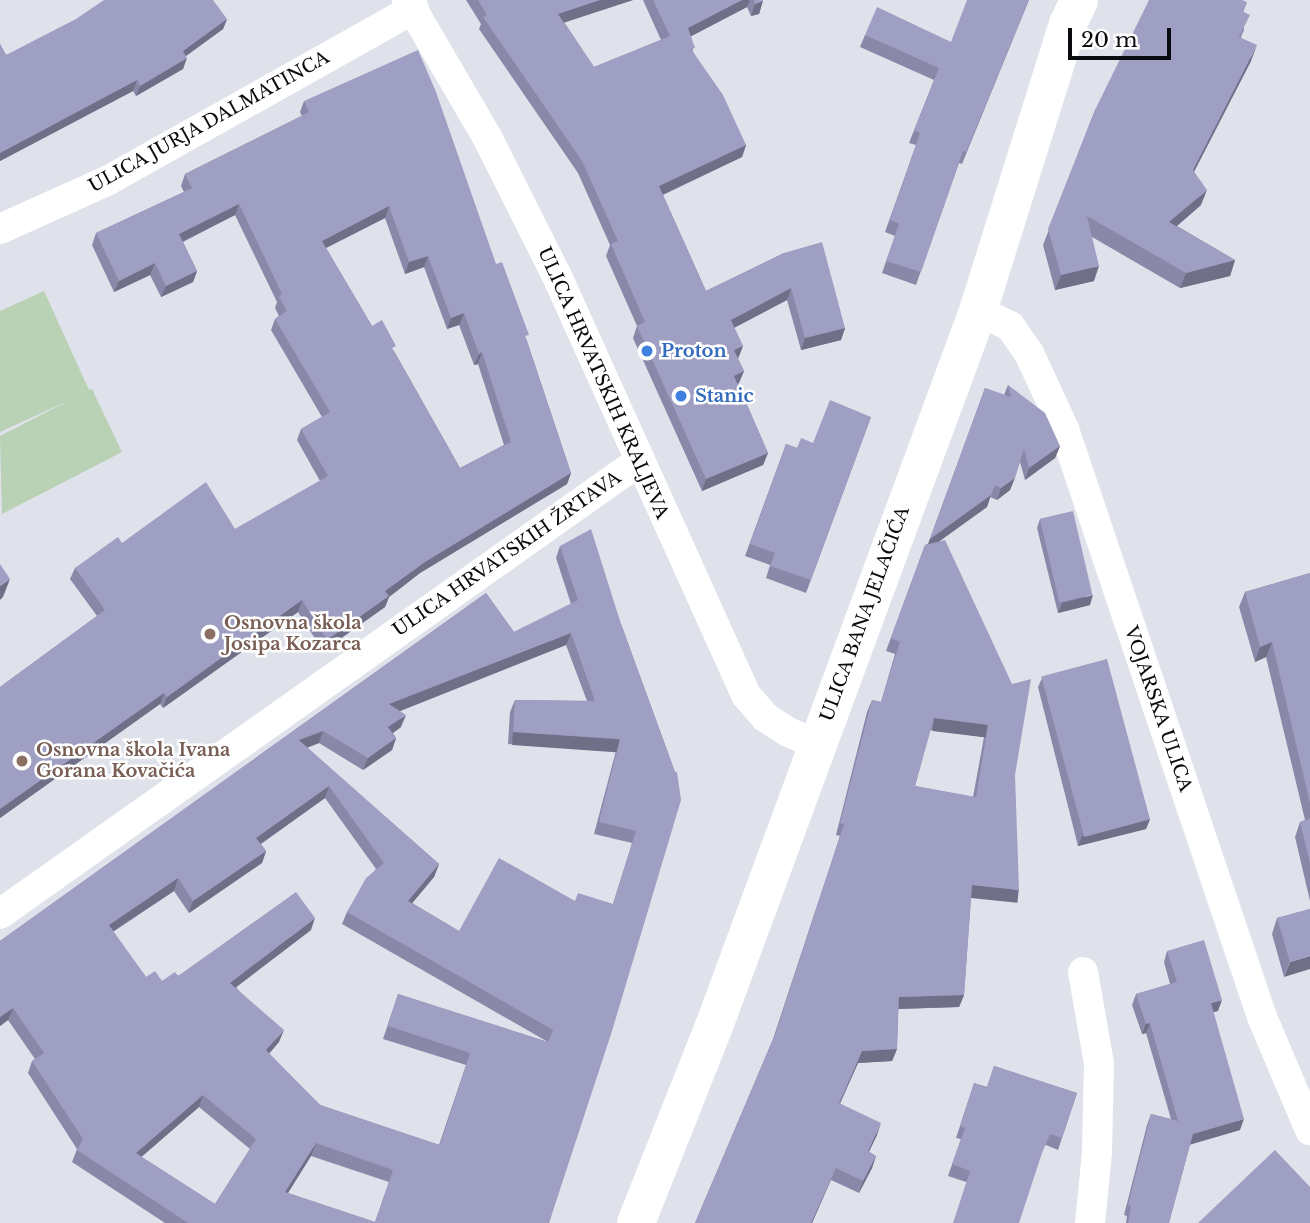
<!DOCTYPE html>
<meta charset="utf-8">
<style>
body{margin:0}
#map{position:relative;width:1310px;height:1223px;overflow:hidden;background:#dfe2eb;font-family:"Libre Baskerville",serif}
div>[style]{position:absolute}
.green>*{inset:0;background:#b9d1b4}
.minor>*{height:30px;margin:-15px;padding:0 15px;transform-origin:15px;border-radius:15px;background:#fff}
.secondary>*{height:38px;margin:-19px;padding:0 19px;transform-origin:19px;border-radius:19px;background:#fff}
.wall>*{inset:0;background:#8988a8}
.shaded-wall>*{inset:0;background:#6f6f88;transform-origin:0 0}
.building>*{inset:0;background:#9f9ec3;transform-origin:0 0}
.dots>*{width:19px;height:19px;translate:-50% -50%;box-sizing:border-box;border:4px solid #fff;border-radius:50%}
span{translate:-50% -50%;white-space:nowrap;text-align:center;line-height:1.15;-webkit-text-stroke:5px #fff;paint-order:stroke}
.street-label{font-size:18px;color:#0a0b0e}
.shop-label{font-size:18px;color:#366cbe;font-weight:700}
.left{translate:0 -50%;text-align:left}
.education-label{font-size:18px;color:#785e54;font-weight:700}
.scale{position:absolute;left:1068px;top:28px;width:103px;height:32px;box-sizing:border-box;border:4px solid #0a0b0e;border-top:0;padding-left:9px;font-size:21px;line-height:24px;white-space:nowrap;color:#0a0b0e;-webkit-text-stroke:5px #fff;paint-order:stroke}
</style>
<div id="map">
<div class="green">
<div style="clip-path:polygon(44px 291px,89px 390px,92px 389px,122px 452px,2px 514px,0 436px,70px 400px,0 432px,0 311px)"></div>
</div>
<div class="minor">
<div style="left:407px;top:0;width:159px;rotate:59.7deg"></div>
<div style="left:487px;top:137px;width:153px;rotate:63.3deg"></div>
<div style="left:556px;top:274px;width:462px;rotate:65.7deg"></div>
<div style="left:746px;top:695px;width:29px;rotate:49deg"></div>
<div style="left:765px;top:717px;width:27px;rotate:33deg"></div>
<div style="left:788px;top:732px;width:30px;rotate:23deg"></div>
<div style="left:0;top:229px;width:117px;rotate:-24.2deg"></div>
<div style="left:107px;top:181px;width:352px;rotate:-29.3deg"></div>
<div style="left:978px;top:311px;width:35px;rotate:25deg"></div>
<div style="left:1010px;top:326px;width:33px;rotate:55deg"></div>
<div style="left:1029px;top:353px;width:84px;rotate:65.3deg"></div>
<div style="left:1064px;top:429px;width:620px;rotate:71.39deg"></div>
<div style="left:1262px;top:1017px;width:123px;rotate:67deg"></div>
<div style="left:0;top:914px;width:782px;rotate:-35.32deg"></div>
<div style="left:1083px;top:972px;width:93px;rotate:80.1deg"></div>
<div style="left:1099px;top:1064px;width:88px;rotate:91.3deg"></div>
<div style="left:1097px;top:1152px;width:71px;rotate:95.6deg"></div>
</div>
<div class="secondary">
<div style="left:636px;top:1223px;width:209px;rotate:-68.4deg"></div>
<div style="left:713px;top:1029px;width:765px;rotate:-69.74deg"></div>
<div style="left:978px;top:311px;width:301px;rotate:-72.6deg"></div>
<div style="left:1068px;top:24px;width:26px;rotate:-65deg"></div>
</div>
<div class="wall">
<div style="clip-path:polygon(466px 0,633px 0,564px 22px,594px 67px,661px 40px,643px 0,763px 0,759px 14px,751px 16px,747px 7px,691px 36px,693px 52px,746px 145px,742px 157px,663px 195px,706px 291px,784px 253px,845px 328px,841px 340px,801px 350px,787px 300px,734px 328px,743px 346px,738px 359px,744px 371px,738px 384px,768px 453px,763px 465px,702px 491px,633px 338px,637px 326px,606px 256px,610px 245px,578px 173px,479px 29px,481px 24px)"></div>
<div style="clip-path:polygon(1029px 0,962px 164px,959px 163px,916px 285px,882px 273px,895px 236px,885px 232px,916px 145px,909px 143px,934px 80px,860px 47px,865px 35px,951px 42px)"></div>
<div style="clip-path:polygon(1247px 2px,1243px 12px,1244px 30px,1241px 37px,1251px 61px,1194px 172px,1201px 205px,1177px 226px,1235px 260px,1230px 276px,1180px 288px,1092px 237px,1094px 281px,1055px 290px,1043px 245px,1095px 110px)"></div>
<div style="clip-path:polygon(227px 19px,223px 29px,186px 56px,183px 69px,136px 96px,133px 91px,0 161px,0 44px,6px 55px)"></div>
<div style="clip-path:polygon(evenodd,304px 101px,496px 264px,527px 341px,571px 473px,567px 484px,420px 573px,389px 597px,385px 607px,323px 651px,298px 612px,163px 708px,160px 704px,0 818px,0 687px,97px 616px,70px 579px,75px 568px,122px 543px,235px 529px,320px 481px,297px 440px,301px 429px,322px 417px,271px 330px,275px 319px,279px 316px,275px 308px,277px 302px,235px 215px,183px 242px,197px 271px,193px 282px,161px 297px,150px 275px,114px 292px,92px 245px,96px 233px,184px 192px,181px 186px,185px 174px,302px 116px,300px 112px,304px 101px,385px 218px,405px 274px,424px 267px,447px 329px,459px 325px,474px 365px,478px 364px,504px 445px,460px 468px,394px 351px,372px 326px,326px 248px,385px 218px)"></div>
<div style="clip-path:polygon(evenodd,1008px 385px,1060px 446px,1055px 458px,1025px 480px,1020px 462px,1010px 490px,997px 500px,990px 497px,987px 507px,939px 541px,1015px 775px,1015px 902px,971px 897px,964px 995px,959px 1007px,898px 1009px,897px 1049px,892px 1061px,858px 1063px,840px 1104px,877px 1135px,869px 1152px,876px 1156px,872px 1168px,859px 1193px,831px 1180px,812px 1223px,695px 1223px,773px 1039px,840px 836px,836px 835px,867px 712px,872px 700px,881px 702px,895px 654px,886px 651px,925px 545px,928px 544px,985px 388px,1004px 395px,1008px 385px,930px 730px,984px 737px,973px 797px,915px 786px,930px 730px)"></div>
<div style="clip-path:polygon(871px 417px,806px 593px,766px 578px,770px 565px,745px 556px,786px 444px,797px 448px,813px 443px)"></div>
<div style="clip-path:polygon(1040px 519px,1090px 605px,1058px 613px,1037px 528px)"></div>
<div style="clip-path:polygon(evenodd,560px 546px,621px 624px,675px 772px,549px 1223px,165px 1223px,72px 1162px,77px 1149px,28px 1073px,32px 1061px,35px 1059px,8px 1020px,0 1026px,0 941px,486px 593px,514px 632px,571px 604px,556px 558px,560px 546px,566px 645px,587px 701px,515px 700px,510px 712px,508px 744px,616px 751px,594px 834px,632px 843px,613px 904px,575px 901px,459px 931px,412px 903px,434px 877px,439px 864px,307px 748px,319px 743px,363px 770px,392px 750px,396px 738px,393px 733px,401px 727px,400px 711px,566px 645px,560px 546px,325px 798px,376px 869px,347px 912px,342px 924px,548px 1042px,398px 994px,383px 1039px,466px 1065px,439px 1145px,320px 1105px,269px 1054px,279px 1042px,236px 987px,311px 930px,162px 981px,146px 977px,113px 932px,174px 891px,189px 913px,262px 863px,266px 851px,261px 844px,325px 798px,560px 546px,199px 1107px,250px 1149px,215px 1204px,141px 1157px,199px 1107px,560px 546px,311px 1156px,389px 1182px,375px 1222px,288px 1193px,311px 1156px)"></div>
<div style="clip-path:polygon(1310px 573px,1310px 901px,1295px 837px,1300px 822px,1305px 820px,1266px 657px,1255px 662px,1239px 607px,1245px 592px)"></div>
<div style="clip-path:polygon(1042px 678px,1150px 819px,1146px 829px,1078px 846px,1038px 687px)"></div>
<div style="clip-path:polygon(1310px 909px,1284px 977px,1272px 934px,1277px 918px)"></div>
<div style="clip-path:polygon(1167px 951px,1218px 1011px,1213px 1012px,1240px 1130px,1190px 1144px,1169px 1223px,1126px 1223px,1127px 1216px,1124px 1215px,1147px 1125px,1151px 1114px,1171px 1119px,1146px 1033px,1142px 1034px,1132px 1005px,1136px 994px,1170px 984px,1164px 962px)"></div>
<div style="clip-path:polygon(994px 1066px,1077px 1093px,1058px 1150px,1046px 1145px,966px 1182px,948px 1176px,961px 1139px,956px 1138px,974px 1083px,987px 1087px)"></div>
</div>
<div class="shaded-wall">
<div style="clip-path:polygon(600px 0,633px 0,554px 26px,558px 14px)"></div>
<div style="clip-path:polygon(742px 0,750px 0,747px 7px,684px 40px,688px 28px)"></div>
<div style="clip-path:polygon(763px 1px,759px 14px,751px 16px,755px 4px)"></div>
<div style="clip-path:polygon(227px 19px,223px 29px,179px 61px,183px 51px)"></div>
<div style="clip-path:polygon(1257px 45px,1251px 61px,1187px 185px,1193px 170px)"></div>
<div style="clip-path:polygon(187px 58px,183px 69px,136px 96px,140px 86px)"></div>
<div style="clip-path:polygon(137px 80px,133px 91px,0 161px,0 153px)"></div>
<div style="clip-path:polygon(746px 145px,742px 157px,655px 198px,659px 186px)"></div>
<div style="clip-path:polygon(1207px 190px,1201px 205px,1164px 237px,1169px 222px)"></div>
<div style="clip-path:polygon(239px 204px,235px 215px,175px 245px,179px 234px)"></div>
<div style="clip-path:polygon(389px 206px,385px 218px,318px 252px,322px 241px)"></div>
<div style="clip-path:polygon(428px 256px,424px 267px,405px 274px,409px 262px)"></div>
<div style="clip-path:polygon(1235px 260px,1230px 276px,1180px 288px,1186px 273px)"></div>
<div style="clip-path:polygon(155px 263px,150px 275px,114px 292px,119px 281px)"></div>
<div style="clip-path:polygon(1099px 266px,1094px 281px,1055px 290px,1061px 275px)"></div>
<div style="clip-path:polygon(197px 271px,193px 282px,161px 297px,166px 286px)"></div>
<div style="clip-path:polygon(791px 288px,787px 300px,726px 332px,731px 320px)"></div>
<div style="clip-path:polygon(464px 313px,459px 325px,447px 329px,451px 318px)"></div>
<div style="clip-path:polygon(845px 328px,841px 340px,801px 350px,805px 338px)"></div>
<div style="clip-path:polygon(743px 346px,738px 358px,730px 362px,734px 350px)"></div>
<div style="clip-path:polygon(482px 352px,478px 364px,474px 365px,479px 354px)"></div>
<div style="clip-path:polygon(744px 371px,739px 383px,730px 388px,734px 376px)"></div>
<div style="clip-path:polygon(1060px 446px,1055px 458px,1025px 480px,1029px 468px)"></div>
<div style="clip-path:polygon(768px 453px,763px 465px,702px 491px,706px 479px)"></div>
<div style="clip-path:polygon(571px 473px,567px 484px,420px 573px,389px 597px,385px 607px,323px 651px,327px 640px,385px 591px,425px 562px)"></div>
<div style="clip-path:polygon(1015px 478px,1010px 490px,997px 500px,1001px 488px)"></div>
<div style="clip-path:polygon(991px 495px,987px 507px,926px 551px,930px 539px)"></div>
<div style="clip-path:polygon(10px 579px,3px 597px,0 600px,0 586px)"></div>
<div style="clip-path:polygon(1093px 595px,1090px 605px,1058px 613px,1062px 603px)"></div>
<div style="clip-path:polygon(302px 600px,298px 612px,163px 708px,167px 697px)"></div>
<div style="clip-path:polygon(571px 633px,566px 645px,385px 717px,389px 704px)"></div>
<div style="clip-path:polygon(1272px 642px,1266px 657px,1255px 662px,1260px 647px)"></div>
<div style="clip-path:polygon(164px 693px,160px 704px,0 818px,0 809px)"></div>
<div style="clip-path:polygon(406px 715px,401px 727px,384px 739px,388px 727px)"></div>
<div style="left:934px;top:718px;width:54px;height:13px;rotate:7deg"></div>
<div style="clip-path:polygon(323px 731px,319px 743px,294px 752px,299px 740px)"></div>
<div style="left:513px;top:732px;width:107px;height:13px;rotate:4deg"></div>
<div style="clip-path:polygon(396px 738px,392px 750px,363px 770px,368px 758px)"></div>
<div style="clip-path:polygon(329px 786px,325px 798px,252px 850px,256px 838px)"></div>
<div style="clip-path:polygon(1150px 819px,1146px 829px,1078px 846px,1082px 836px)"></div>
<div style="clip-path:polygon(266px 851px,262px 863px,189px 913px,193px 901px)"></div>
<div style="clip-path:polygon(439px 864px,434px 877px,404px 913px,408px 901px)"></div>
<div style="clip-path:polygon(178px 878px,174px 891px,104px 937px,109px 925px)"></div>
<div style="left:972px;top:885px;width:47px;height:13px;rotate:6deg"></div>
<div style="clip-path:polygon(315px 918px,311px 930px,226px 995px,230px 983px)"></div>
<div style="clip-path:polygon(1310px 956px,1310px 969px,1284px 977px,1290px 962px)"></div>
<div style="clip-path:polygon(964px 995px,959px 1007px,895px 1009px,899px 997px)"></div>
<div style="clip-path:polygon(1222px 1000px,1218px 1011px,1207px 1014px,1211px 1003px)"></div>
<div style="clip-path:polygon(13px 1008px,8px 1020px,0 1026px,0 1017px)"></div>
<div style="clip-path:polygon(1150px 1023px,1146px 1033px,1142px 1034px,1146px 1024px)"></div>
<div style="clip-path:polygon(284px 1030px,279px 1042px,261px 1062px,266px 1050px)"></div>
<div style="clip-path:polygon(897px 1049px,892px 1061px,858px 1063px,834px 1116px,862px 1051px)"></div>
<div style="clip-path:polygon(203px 1095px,199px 1107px,131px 1166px,136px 1153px)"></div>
<div style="clip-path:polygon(1244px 1119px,1240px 1130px,1189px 1145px,1193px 1134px)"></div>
<div style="clip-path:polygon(881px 1123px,877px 1135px,863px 1163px,868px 1151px)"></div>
<div style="clip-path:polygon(316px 1143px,311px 1156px,281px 1204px,285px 1192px)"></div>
<div style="clip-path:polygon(876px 1156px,872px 1168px,859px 1193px,863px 1181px)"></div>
<div style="clip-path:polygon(836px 1168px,812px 1223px,811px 1223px)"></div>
</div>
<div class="building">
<div style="clip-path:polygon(104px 0,213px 0,227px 19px,183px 51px,187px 58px,140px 86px,137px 80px,0 153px,0 44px,6px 55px,76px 19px)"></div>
<div style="clip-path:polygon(478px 0,600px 0,558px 14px,594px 67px,670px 36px,653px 0,742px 0,688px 28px,695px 48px,691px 49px,723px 95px,746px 145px,659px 186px,706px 291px,784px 253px,822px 242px,845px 328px,805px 338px,791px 288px,731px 320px,743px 346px,734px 350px,744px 371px,734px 376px,768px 453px,706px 479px,637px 326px,645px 322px,611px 244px,618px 241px,582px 161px,483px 17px,487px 15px)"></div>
<div style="clip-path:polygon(754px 0,763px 0,763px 1px,755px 4px)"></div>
<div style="clip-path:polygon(967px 0,1029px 0,966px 152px,963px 151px,921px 272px,886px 261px,899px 224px,890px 220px,920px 133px,914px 130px,939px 68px,865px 35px,877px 7px,951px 42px)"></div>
<div style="clip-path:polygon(1149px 0,1242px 0,1247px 2px,1242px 11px,1250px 15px,1239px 37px,1257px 45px,1193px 170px,1207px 190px,1169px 222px,1235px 260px,1186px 273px,1087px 216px,1099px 266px,1061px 275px,1048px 229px,1095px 110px)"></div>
<div style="clip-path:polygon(evenodd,418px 50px,436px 92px,496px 264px,502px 262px,529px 335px,525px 336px,571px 473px,425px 562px,385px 591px,389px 596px,327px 640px,302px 600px,167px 697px,164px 693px,0 809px,0 687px,105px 610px,75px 568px,118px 537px,122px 543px,206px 482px,235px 529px,328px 476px,301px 429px,330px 412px,275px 319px,287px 311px,279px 297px,282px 294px,239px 204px,179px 234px,197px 271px,166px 286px,155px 263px,119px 281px,96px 233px,192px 188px,185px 174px,309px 112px,304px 101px,418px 50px,389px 206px,409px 262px,428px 256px,451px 318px,464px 313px,479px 354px,482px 352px,511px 442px,460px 468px,392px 348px,396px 346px,382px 320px,372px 326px,322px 241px,389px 206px)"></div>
<div style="clip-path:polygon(1008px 385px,1045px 413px,1060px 446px,1029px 468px,1024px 449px,1015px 478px,1001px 488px,995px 485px,991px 495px,930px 539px,985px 388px,1011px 397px)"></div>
<div style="clip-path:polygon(830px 400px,871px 417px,811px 580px,770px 566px,775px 553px,750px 544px,786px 444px,797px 448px,801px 438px,813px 443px)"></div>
<div style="left:1073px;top:511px;width:86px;height:34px;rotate:77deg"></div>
<div style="clip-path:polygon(evenodd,591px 529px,621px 624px,675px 772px,677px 772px,681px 800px,612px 1031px,549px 1223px,188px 1223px,77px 1150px,83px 1139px,32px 1061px,44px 1053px,13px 1008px,0 1017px,0 941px,486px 593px,514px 632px,578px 600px,560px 546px,591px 529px,571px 633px,595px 701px,515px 700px,513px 732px,620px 739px,599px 822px,636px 831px,613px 904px,578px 893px,575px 901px,499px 858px,459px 931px,408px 901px,439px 864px,299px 740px,323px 731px,368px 758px,396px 738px,388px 727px,406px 715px,389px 704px,571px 633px,591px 529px,329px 786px,384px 863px,366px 878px,347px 912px,553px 1030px,548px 1042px,398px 994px,388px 1026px,470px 1053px,440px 1145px,320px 1105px,266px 1050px,284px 1030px,230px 983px,315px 918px,296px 892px,178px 976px,175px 972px,162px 981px,155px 971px,146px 977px,109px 925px,178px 878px,193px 901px,266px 851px,256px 838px,329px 786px,591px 529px,203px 1095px,256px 1139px,215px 1204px,136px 1153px,203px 1095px,591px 529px,316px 1143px,393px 1170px,375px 1222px,285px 1192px,316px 1143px)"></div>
<div style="clip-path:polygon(evenodd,945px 540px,1012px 684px,1031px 679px,1015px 775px,1019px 890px,972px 885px,964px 995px,899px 997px,897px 1049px,862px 1051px,839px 1103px,881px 1123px,868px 1151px,876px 1156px,863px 1181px,836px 1168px,811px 1223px,695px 1223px,775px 1035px,844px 824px,840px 823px,872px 700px,881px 702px,900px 642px,891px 638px,925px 545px,945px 540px,934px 718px,988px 725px,976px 797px,915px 786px,934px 718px)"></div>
<div style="clip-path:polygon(0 564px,10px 579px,0 586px)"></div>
<div style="clip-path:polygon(1310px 573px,1310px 803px,1272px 642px,1260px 647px,1245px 592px)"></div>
<div style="left:1107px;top:659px;width:166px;height:68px;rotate:75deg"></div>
<div style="clip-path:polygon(1310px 819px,1310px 863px,1300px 822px)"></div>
<div style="clip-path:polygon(1310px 909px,1310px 956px,1290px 962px,1277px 918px)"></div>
<div style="clip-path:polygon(1204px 940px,1222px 1000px,1211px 1003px,1244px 1119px,1193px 1134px,1169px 1223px,1128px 1223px,1131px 1206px,1128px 1205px,1151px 1114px,1178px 1121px,1150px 1023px,1146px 1024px,1136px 994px,1177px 982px,1167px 951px)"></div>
<div style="clip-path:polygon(994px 1066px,1077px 1093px,1062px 1138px,1050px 1134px,1042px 1153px,1019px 1223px,953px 1223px,970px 1171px,952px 1164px,965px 1128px,960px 1126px,974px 1083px,987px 1088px)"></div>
<div style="clip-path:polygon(1275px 1150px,1310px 1187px,1310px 1223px,1198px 1223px)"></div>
</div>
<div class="dots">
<div style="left:647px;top:351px;background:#3f7fe0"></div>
<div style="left:681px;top:396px;background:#3f7fe0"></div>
<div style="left:210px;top:634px;background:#8d6e63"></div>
<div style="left:22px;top:761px;background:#8d6e63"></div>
</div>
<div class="street-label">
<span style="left:209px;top:122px;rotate:-29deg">ULICA JURJA DALMATINCA</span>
<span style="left:603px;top:383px;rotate:66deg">ULICA HRVATSKIH KRALJEVA</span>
<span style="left:507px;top:554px;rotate:-35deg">ULICA HRVATSKIH ŽRTAVA</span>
<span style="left:865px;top:614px;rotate:-70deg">ULICA BANA JELAČIĆA</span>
<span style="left:1158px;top:709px;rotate:71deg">VOJARSKA ULICA</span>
</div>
<div class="shop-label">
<span class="left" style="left:661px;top:351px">Proton</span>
<span class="left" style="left:695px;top:396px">Stanic</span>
</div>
<div class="education-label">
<span class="left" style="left:224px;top:634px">Osnovna škola<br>Josipa Kozarca</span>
<span class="left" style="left:36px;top:761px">Osnovna škola Ivana<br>Gorana Kovačića</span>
</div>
<div class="scale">20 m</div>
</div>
